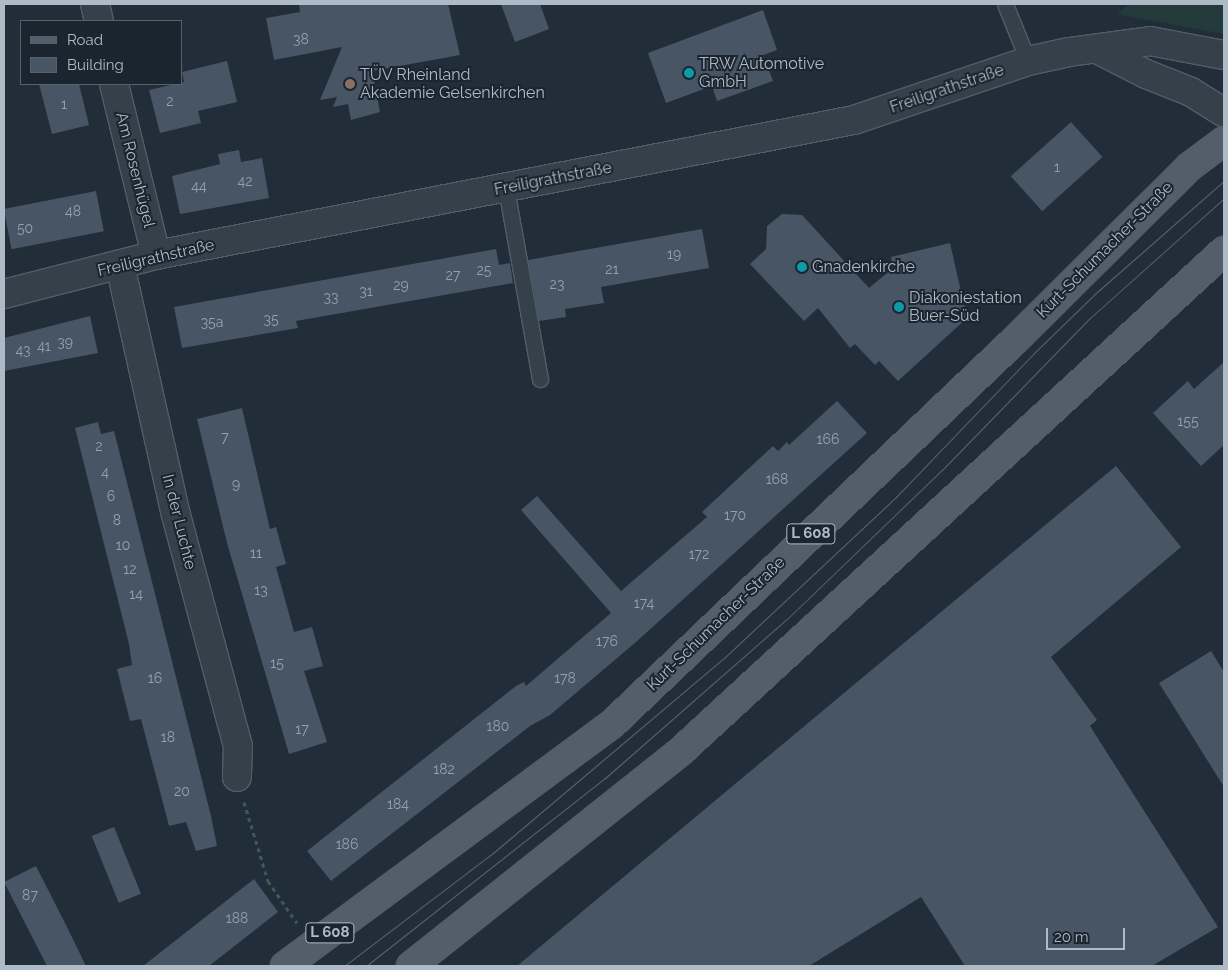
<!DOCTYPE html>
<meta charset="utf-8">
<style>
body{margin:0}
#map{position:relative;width:1228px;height:970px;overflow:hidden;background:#212e3a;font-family:Raleway,sans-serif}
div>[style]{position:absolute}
.green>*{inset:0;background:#233b3b}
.building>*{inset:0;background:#475564;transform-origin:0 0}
.path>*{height:3px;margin-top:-1.5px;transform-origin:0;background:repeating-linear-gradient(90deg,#405858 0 4px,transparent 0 8px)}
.roads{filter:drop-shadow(1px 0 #525d68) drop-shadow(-1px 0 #525d68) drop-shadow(0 1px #525d68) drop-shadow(0 -1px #525d68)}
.lane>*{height:15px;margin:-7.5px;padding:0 7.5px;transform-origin:7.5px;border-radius:7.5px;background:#34404a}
.street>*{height:28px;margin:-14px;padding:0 14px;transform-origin:14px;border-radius:14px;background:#34404a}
.primary>*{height:28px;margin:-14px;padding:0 14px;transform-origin:14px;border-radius:14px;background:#525f6b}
.tram>*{height:1px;margin:-0.5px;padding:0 0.5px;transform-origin:0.5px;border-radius:0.5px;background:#566472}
.dots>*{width:14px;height:14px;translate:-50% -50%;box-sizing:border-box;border:2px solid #1a252f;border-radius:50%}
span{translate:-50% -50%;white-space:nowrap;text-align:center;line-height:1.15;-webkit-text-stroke:4px #1a252f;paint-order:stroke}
.number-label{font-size:14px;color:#95a1ae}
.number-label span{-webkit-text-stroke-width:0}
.shield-label span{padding:1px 4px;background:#1a252f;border:1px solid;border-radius:4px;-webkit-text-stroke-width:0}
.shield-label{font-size:15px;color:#afbac7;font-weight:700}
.poi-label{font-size:16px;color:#afbac7}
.left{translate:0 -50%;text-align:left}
.street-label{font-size:16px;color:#afbac7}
.frame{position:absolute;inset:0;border:5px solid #afbac7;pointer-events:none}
.legend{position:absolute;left:20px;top:20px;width:162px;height:65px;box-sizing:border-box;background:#1a252f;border:1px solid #56616c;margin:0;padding:6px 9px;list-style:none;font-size:15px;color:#afbac7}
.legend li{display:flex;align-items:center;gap:10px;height:25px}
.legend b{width:25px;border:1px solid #56616c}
.scale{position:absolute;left:1046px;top:928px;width:79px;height:22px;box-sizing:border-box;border:2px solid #afbac7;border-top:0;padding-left:6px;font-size:15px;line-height:18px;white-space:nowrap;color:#afbac7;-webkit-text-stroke:4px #1a252f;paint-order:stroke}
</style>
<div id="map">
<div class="green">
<div style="clip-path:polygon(1129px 4px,1224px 4px,1224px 34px,1117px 14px)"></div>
</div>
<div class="building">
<div style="clip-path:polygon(299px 4px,448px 4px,460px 55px,372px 71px,380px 112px,351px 120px,348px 104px,333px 107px,337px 97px,320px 100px,342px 47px,274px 60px,266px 18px,300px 12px)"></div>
<div style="clip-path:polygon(501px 4px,540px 4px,549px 29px,515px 42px)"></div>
<div style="clip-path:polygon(763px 10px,777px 50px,763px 55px,773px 81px,717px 101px,712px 86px,666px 103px,648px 53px)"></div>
<div style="clip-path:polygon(227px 61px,237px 102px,198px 111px,201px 123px,160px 133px,149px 90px,184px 82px,182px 72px)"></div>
<div style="clip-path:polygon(39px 84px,79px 84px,89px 125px,52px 134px)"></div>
<div style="left:1071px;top:122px;width:47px;height:81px;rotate:48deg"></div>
<div style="clip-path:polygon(239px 150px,241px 162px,262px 158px,269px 198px,180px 214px,172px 176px,220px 164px,218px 154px)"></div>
<div style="left:96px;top:191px;width:41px;height:94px;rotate:79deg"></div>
<div style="clip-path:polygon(782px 214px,802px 215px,869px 288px,893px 268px,891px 257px,950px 243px,967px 318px,898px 381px,879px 361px,875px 365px,855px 344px,850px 348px,818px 308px,804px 321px,750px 264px,766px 249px,767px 226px)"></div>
<div style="clip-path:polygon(702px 229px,709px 268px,601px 287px,604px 303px,565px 309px,566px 317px,539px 321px,528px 260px)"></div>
<div style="clip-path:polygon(496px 249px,499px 265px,510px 263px,513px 283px,296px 321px,298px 328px,182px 348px,174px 307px)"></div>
<div style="clip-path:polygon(90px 316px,98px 353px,4px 371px,4px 338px)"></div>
<div style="clip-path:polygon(1224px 362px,1224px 445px,1201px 466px,1153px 413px,1188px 381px,1194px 389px)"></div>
<div style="clip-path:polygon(837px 401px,867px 433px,636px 642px,550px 715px,530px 726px,331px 881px,307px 851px,516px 686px,524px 682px,526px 686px,611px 613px,521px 510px,537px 496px,621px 591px,707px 517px,702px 512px,773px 446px,778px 451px,787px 442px,789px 445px)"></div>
<div style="clip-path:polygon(242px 408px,270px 529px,276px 527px,286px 564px,276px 567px,294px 632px,312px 627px,323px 666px,304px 671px,327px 742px,289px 754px,227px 543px,197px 419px)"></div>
<div style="clip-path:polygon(98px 422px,101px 434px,114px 431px,211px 816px,217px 846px,196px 851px,186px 822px,169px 826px,141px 719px,130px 721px,117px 669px,132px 665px,129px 644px,75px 428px)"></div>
<div style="clip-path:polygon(1116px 466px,1181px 547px,1051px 657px,1097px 720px,1090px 726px,1218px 927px,1152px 966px,965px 966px,921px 897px,809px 966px,517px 966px)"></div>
<div style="clip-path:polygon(1211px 651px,1224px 672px,1224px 787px,1159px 683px)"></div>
<div style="left:114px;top:827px;width:72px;height:24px;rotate:68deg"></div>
<div style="clip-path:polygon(36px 866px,67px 927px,86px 966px,47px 966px,4px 882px)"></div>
<div style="clip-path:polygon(254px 879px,278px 912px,209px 966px,143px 966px)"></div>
</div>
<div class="path">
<div style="left:244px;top:802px;width:83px;rotate:73.1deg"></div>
<div style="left:268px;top:881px;width:51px;rotate:55.4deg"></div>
</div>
<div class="roads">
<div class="lane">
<div style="left:1005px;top:4px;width:61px;rotate:68deg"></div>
<div style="left:506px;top:188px;width:194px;rotate:79.9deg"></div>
</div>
<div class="street">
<div style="left:95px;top:4px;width:17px;rotate:77deg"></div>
<div style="left:1099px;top:50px;width:53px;rotate:27.1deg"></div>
<div style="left:1146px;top:74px;width:48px;rotate:21.8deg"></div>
<div style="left:1191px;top:92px;width:39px;rotate:32deg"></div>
<div style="left:114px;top:84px;width:176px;rotate:76.2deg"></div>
<div style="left:120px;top:265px;width:256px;rotate:77.4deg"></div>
<div style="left:176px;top:515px;width:239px;rotate:75deg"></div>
<div style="left:238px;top:746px;width:31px;rotate:92deg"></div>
<div style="left:4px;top:294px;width:157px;rotate:-14.4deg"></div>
<div style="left:156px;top:255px;width:711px;rotate:-10.95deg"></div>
<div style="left:854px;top:120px;width:184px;rotate:-18.7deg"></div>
<div style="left:1028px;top:61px;width:42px;rotate:-12.4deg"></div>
<div style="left:1069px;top:52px;width:82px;rotate:-7.7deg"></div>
<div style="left:1150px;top:41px;width:75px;rotate:10.7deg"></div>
</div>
<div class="primary">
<div style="left:285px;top:966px;width:405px;rotate:-36.5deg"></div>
<div style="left:611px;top:725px;width:558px;rotate:-43.62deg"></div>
<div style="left:1015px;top:340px;width:245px;rotate:-44.8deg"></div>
<div style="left:1189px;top:167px;width:44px;rotate:-36.6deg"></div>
<div style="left:411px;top:966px;width:345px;rotate:-38.5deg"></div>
<div style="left:681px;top:751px;width:738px;rotate:-42.64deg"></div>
</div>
</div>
<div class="tram">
<div style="left:344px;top:966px;width:187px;rotate:-37.2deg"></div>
<div style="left:493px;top:853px;width:302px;rotate:-40.2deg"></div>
<div style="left:724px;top:658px;width:236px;rotate:-43.1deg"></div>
<div style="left:896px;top:497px;width:198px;rotate:-46.2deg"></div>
<div style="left:1033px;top:354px;width:89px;rotate:-44.1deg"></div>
<div style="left:1097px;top:292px;width:169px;rotate:-41.2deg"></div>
<div style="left:366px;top:966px;width:303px;rotate:-38.2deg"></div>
<div style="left:604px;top:779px;width:243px;rotate:-41.2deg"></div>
<div style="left:787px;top:619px;width:215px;rotate:-43.9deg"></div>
<div style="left:942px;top:470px;width:212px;rotate:-45.8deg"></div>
<div style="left:1090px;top:318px;width:180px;rotate:-41.8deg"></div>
</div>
<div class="dots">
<div style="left:689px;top:73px;background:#0f9aa8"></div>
<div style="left:350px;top:84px;background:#8d6e63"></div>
<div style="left:802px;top:267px;background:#0f9aa8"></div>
<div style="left:899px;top:307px;background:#0f9aa8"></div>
</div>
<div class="number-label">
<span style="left:301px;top:39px">38</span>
<span style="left:170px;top:101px">2</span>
<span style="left:64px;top:104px">1</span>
<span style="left:1057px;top:167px">1</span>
<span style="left:245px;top:181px">42</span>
<span style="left:199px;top:186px">44</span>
<span style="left:73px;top:211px">48</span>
<span style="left:25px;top:228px">50</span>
<span style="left:674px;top:254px">19</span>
<span style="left:612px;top:269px">21</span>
<span style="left:484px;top:270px">25</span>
<span style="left:453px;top:275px">27</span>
<span style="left:557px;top:284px">23</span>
<span style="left:401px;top:285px">29</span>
<span style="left:366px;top:291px">31</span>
<span style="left:331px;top:297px">33</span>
<span style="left:271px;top:319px">35</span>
<span style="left:212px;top:322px">35a</span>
<span style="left:65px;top:342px">39</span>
<span style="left:44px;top:346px">41</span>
<span style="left:23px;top:350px">43</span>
<span style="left:1188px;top:421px">155</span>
<span style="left:225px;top:437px">7</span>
<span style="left:828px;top:439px">166</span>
<span style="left:99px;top:446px">2</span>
<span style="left:105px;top:472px">4</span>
<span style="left:777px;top:479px">168</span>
<span style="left:236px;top:484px">9</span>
<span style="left:111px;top:496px">6</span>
<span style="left:735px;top:515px">170</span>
<span style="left:117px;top:520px">8</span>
<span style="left:123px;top:545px">10</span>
<span style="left:256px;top:553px">11</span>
<span style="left:699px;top:554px">172</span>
<span style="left:130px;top:569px">12</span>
<span style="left:261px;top:590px">13</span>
<span style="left:136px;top:594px">14</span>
<span style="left:644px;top:603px">174</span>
<span style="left:607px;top:641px">176</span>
<span style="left:277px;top:663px">15</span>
<span style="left:155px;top:678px">16</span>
<span style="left:565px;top:678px">178</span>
<span style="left:498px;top:726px">180</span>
<span style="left:302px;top:729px">17</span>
<span style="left:168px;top:737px">18</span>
<span style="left:444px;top:769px">182</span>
<span style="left:182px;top:791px">20</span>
<span style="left:398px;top:804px">184</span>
<span style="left:347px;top:844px">186</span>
<span style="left:30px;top:895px">87</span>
<span style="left:237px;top:918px">188</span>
</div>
<div class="shield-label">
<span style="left:811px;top:534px">L 608</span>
<span style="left:330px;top:933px">L 608</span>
</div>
<div class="poi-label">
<span class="left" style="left:699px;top:73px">TRW Automotive<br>GmbH</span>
<span class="left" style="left:360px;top:84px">TÜV Rheinland<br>Akademie Gelsenkirchen</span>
<span class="left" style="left:812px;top:267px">Gnadenkirche</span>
<span class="left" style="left:909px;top:307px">Diakoniestation<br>Buer-Süd</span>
</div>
<div class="street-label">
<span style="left:947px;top:89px;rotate:-19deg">Freiligrathstraße</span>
<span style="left:135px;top:170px;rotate:76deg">Am Rosenhügel</span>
<span style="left:553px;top:179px;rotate:-11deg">Freiligrathstraße</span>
<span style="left:1105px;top:250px;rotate:-45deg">Kurt-Schumacher-Straße</span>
<span style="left:156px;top:258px;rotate:-13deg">Freiligrathstraße</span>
<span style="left:179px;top:522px;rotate:76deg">In der Luchte</span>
<span style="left:716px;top:624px;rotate:-44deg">Kurt-Schumacher-Straße</span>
</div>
<div class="frame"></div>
<ul class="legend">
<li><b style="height:6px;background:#525f6b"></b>Road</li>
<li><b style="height:14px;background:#475564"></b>Building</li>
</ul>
<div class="scale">20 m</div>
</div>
